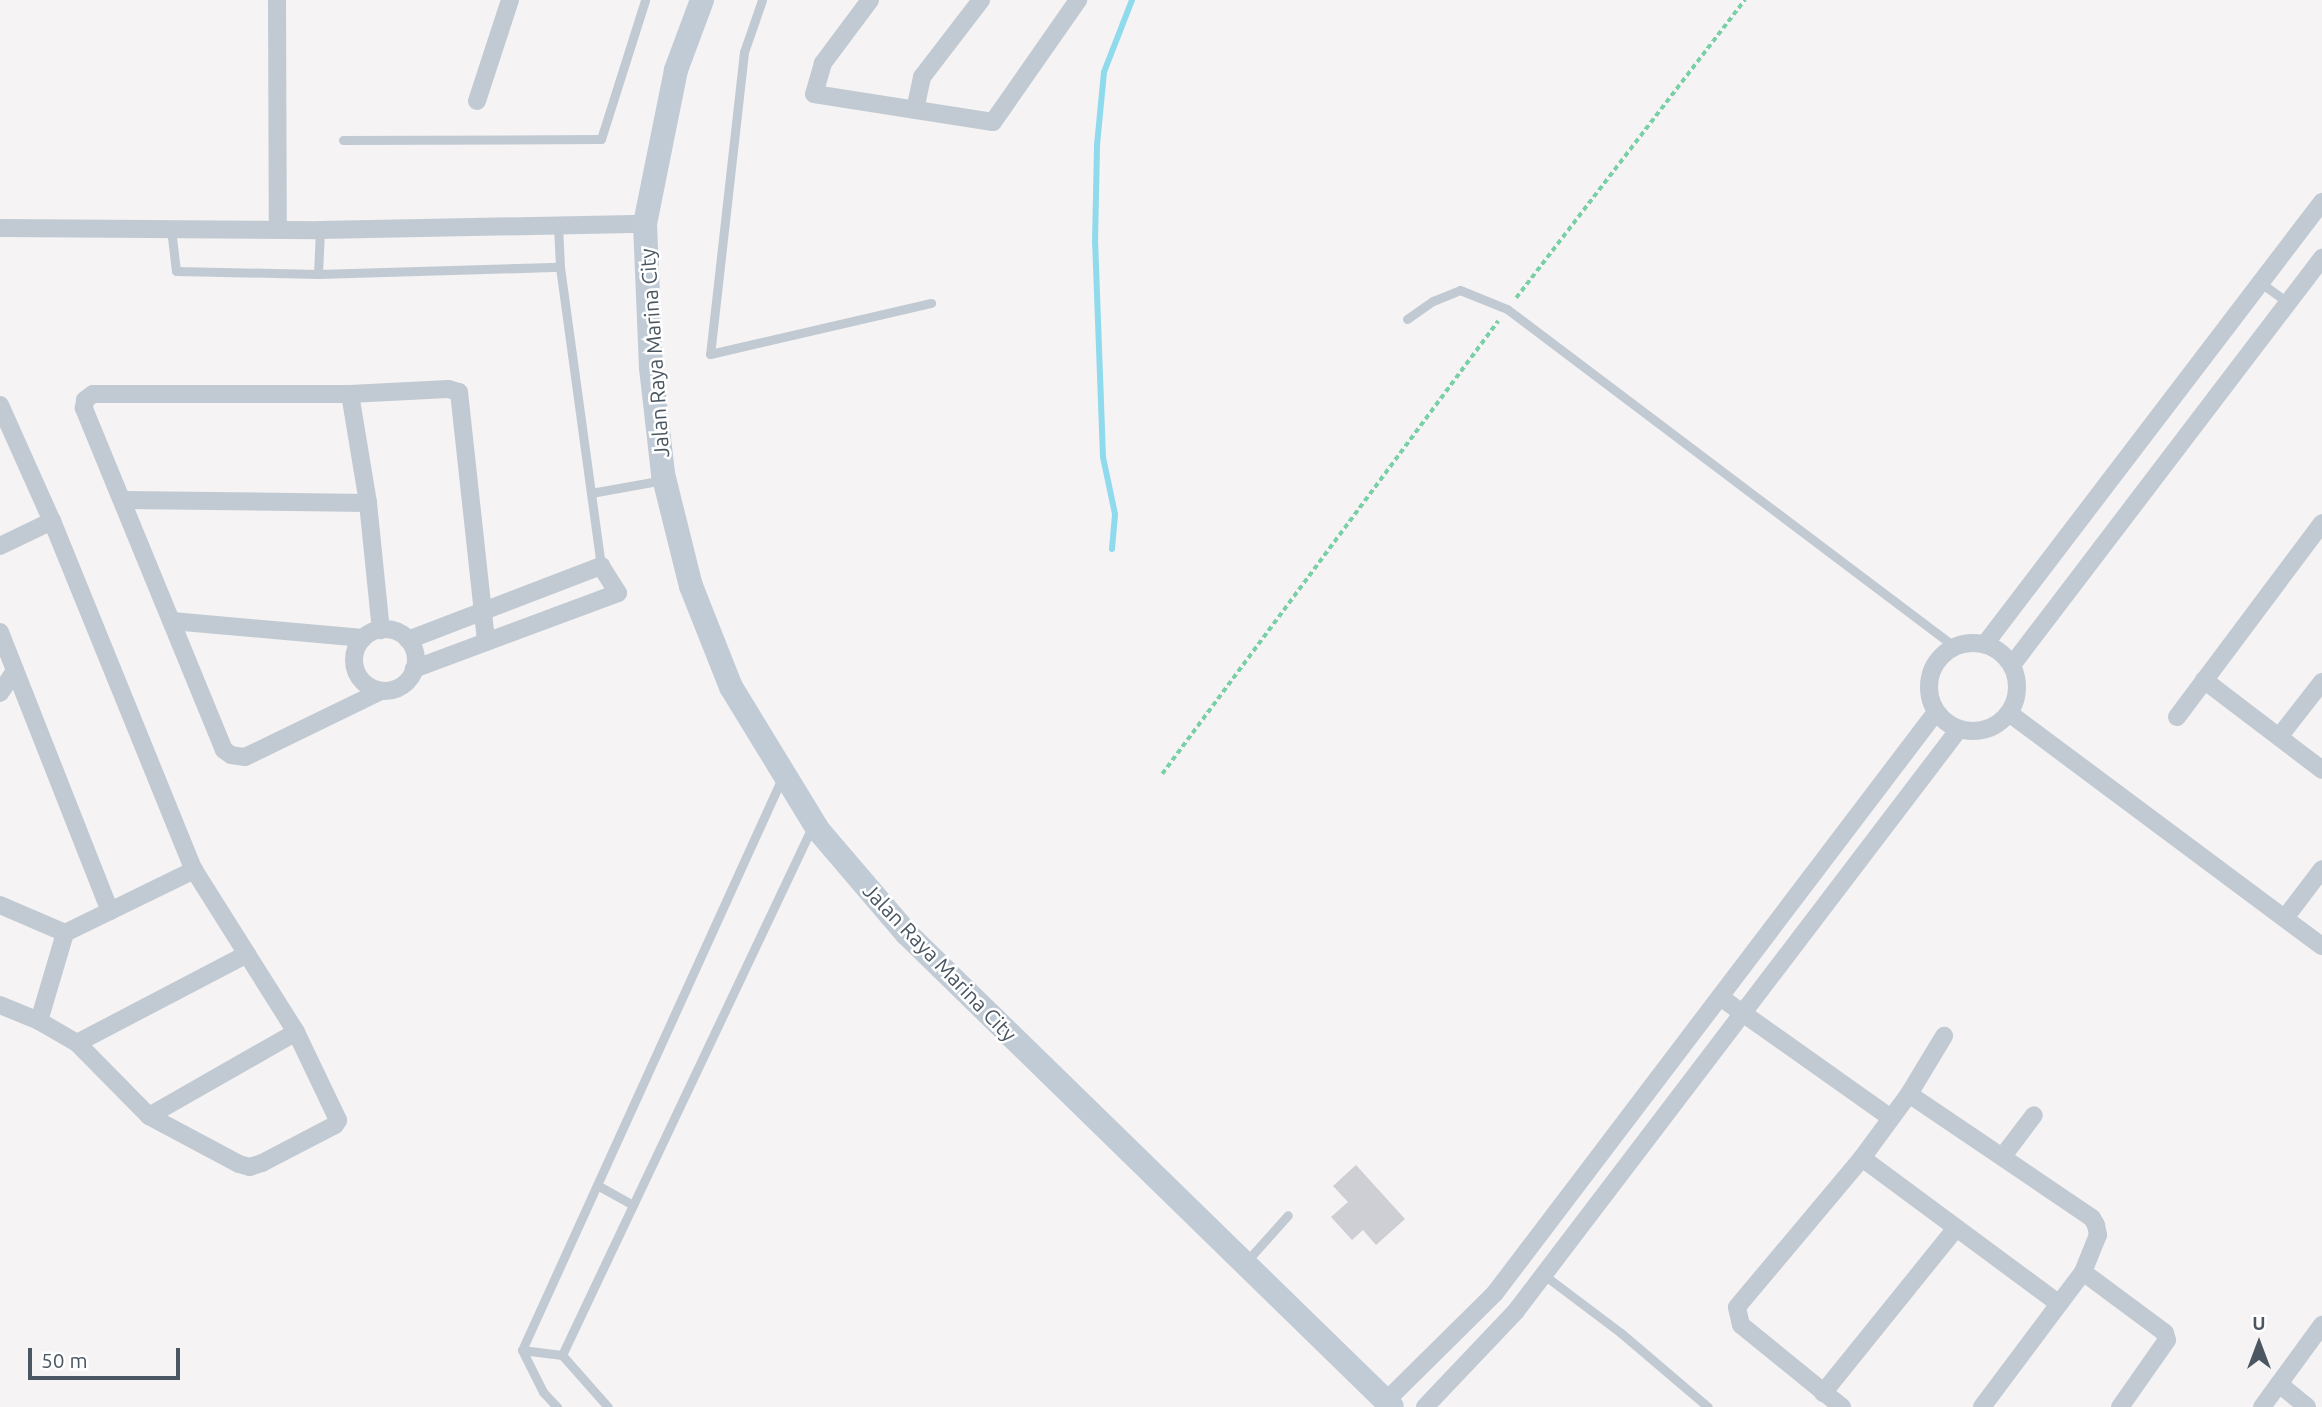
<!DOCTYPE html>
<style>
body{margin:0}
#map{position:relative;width:2322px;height:1407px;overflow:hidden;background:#f5f3f3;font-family:Ubuntu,sans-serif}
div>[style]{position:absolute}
.stream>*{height:6px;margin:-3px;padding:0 3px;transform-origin:3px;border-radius:3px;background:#90daee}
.building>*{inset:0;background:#cdcfd5}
.path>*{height:3.5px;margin-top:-1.75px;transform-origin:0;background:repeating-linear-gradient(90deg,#7ad0a6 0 5px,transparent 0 8.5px)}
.lane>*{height:9px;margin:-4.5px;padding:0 4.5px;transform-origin:4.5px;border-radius:4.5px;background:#c1cad2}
.street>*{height:18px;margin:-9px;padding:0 9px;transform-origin:9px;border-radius:9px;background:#c1cad2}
.street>.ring{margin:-9px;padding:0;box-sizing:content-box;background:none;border:18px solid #c1cad2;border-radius:50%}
.secondary>*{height:24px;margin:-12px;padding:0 12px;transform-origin:12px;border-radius:12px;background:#c1cbd6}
span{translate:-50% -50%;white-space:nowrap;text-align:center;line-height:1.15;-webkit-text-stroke:5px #fff;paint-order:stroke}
.street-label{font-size:21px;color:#4a5661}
.north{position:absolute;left:2224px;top:1309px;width:70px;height:70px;-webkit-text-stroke:5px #fff;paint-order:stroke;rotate:0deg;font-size:19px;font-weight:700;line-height:28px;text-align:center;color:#4a5661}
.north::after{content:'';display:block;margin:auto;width:24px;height:32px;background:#4a5661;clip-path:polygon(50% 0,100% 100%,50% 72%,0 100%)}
.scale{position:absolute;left:28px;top:1348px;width:152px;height:32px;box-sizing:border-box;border:4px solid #4a5661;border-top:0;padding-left:9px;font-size:21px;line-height:24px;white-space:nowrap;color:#4a5661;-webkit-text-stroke:5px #fff;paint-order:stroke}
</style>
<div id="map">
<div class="stream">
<div style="left:1112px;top:549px;width:35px;rotate:-85deg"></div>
<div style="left:1115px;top:514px;width:58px;rotate:-101.9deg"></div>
<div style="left:1103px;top:457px;width:214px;rotate:-92.1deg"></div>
<div style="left:1095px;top:243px;width:98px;rotate:-88.8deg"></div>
<div style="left:1097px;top:145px;width:73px;rotate:-84.5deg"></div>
<div style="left:1104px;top:72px;width:77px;rotate:-68.7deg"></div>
</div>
<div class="building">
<div style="clip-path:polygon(1356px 1165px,1405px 1219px,1376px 1245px,1363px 1230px,1352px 1240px,1331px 1217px,1348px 1202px,1333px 1186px)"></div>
</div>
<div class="path">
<div style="left:1516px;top:298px;width:376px;rotate:-52.5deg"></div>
<div style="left:1162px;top:774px;width:564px;rotate:-53.43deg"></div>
</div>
<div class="lane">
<div style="left:762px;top:0;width:55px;rotate:109.1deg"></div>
<div style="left:744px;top:52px;width:304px;rotate:96.4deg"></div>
<div style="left:710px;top:354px;width:227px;rotate:-13deg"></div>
<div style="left:343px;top:140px;width:258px;rotate:-0.2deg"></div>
<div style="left:601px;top:139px;width:146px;rotate:-72.4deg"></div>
<div style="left:558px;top:226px;width:41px;rotate:87.2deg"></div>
<div style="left:171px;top:229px;width:42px;rotate:83.2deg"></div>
<div style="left:176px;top:271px;width:142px;rotate:1.2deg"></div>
<div style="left:318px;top:274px;width:242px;rotate:-1.7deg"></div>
<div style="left:560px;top:267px;width:302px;rotate:82.2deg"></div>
<div style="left:318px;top:274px;width:44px;rotate:-87.4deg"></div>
<div style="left:2261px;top:283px;width:34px;rotate:36deg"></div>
<div style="left:1407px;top:319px;width:32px;rotate:-35deg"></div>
<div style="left:1433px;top:301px;width:29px;rotate:-22deg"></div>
<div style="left:1460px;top:290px;width:51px;rotate:22deg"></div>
<div style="left:1507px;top:309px;width:561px;rotate:37.03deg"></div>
<div style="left:591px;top:493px;width:73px;rotate:-10.2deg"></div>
<div style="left:597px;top:1185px;width:41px;rotate:29.1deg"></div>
<div style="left:1245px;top:1263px;width:64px;rotate:-48.1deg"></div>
<div style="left:1544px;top:1275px;width:96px;rotate:37deg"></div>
<div style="left:1621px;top:1333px;width:114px;rotate:40.4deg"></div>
<div style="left:522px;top:1350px;width:628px;rotate:-65.56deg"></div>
<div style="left:522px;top:1350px;width:40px;rotate:7.1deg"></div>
<div style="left:562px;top:1355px;width:69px;rotate:48.5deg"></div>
<div style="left:522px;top:1350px;width:47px;rotate:63.4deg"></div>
<div style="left:543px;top:1392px;width:21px;rotate:47deg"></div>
<div style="left:562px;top:1355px;width:586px;rotate:-64.66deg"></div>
</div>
<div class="street">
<div style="left:277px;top:0;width:230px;rotate:89.8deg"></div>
<div style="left:870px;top:0;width:79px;rotate:126.7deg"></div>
<div style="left:823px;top:63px;width:32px;rotate:106deg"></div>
<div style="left:814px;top:94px;width:181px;rotate:8.9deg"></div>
<div style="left:993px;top:122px;width:149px;rotate:-55.1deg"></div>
<div style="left:477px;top:101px;width:106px;rotate:-71.9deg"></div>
<div style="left:915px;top:110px;width:34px;rotate:-78deg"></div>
<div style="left:922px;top:77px;width:97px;rotate:-52.5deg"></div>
<div style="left:0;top:228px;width:320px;rotate:0.4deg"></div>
<div style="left:320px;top:230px;width:325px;rotate:-1.1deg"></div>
<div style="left:350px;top:394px;width:110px;rotate:80.6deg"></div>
<div style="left:368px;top:503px;width:128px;rotate:84.2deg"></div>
<div style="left:0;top:405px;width:127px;rotate:65.9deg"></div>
<div style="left:52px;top:521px;width:377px;rotate:67.9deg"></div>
<div style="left:194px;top:870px;width:191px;rotate:57.8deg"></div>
<div style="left:296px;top:1032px;width:98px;rotate:64.5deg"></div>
<div style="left:338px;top:1120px;width:6px;rotate:121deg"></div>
<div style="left:335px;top:1125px;width:82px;rotate:152.5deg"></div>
<div style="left:262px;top:1163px;width:13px;rotate:162deg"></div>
<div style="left:250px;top:1167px;width:11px;rotate:-165deg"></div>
<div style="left:239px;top:1164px;width:102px;rotate:-151.9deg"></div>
<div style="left:149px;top:1116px;width:103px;rotate:-134.6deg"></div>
<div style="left:77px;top:1043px;width:44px;rotate:-149.9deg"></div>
<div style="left:39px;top:1021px;width:42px;rotate:-157.7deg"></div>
<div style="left:124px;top:500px;width:244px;rotate:0.7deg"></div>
<div style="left:0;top:546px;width:58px;rotate:-25.7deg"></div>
<div style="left:172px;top:621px;width:192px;rotate:5.1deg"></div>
<div class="ring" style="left:354px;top:629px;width:44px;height:44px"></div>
<div style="left:0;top:632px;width:300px;rotate:68.5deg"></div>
<div style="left:408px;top:640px;width:207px;rotate:-21deg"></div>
<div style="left:601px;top:566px;width:32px;rotate:58deg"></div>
<div style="left:618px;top:593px;width:218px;rotate:159.6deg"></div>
<div class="ring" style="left:1929px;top:643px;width:70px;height:70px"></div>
<div style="left:1985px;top:644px;width:556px;rotate:-52.68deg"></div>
<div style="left:2012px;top:665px;width:512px;rotate:-52.7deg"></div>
<div style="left:2204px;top:680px;width:148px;rotate:37.3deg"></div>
<div style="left:381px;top:691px;width:151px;rotate:154.1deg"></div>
<div style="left:245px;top:757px;width:14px;rotate:-172deg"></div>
<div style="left:231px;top:755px;width:9px;rotate:-144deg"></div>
<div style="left:224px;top:750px;width:370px;rotate:-112.3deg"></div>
<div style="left:84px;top:408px;width:8px;rotate:-83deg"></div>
<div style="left:85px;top:400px;width:10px;rotate:-37deg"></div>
<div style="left:93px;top:394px;width:257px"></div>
<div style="left:350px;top:394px;width:98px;rotate:-2.9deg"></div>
<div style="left:448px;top:389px;width:11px;rotate:15deg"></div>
<div style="left:459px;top:392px;width:251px;rotate:83.8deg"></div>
<div style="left:0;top:693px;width:27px;rotate:-56deg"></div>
<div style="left:2009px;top:713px;width:390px;rotate:36.7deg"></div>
<div style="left:2177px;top:717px;width:242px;rotate:-53.2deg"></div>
<div style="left:2279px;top:737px;width:70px;rotate:-52deg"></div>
<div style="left:0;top:905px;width:71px;rotate:23.3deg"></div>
<div style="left:2285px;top:918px;width:61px;rotate:-52.9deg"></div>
<div style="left:1720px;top:997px;width:209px;rotate:35.3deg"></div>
<div style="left:39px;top:1021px;width:92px;rotate:-73.5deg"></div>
<div style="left:65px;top:933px;width:144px;rotate:-26deg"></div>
<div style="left:77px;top:1043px;width:192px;rotate:-27.6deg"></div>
<div style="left:1909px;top:1094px;width:68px;rotate:-58.9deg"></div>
<div style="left:149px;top:1116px;width:169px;rotate:-29.7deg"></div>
<div style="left:2003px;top:1156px;width:51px;rotate:-52.9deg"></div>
<div style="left:2083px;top:1272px;width:102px;rotate:36.6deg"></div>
<div style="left:2165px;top:1333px;width:7px;rotate:74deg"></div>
<div style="left:2167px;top:1340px;width:82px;rotate:125deg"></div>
<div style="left:2279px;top:1384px;width:36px;rotate:39deg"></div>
<div style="left:1823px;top:1393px;width:212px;rotate:-51.1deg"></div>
<div style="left:1386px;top:1401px;width:153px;rotate:-44.7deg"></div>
<div style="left:1495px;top:1293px;width:729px;rotate:-52.8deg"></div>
<div style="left:1425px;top:1407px;width:132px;rotate:-46.5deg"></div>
<div style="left:1516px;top:1311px;width:731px;rotate:-52.72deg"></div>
<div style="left:1842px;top:1407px;width:130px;rotate:-140.9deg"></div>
<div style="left:1741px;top:1325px;width:18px;rotate:-103deg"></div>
<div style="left:1737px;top:1307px;width:194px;rotate:-50deg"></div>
<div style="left:1982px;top:1407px;width:129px;rotate:-53.2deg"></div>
<div style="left:2059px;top:1304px;width:40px;rotate:-53deg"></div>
<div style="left:2083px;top:1272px;width:40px;rotate:-68deg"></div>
<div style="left:2098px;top:1235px;width:10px;rotate:-101deg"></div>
<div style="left:2096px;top:1225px;width:8px;rotate:-120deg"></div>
<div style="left:2092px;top:1218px;width:221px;rotate:-145.9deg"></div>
<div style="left:1909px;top:1094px;width:79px;rotate:126.3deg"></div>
<div style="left:1862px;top:1158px;width:245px;rotate:36.5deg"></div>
<div style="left:2262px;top:1407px;width:102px;rotate:-53.8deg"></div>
</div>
<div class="secondary">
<div style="left:702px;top:0;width:75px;rotate:110.4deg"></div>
<div style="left:676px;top:70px;width:157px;rotate:101.4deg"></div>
<div style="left:645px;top:224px;width:144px;rotate:87.6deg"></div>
<div style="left:651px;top:368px;width:107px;rotate:83.5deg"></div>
<div style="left:663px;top:474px;width:115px;rotate:76deg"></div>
<div style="left:691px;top:586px;width:109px;rotate:68.4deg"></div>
<div style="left:731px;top:687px;width:169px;rotate:58.6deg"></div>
<div style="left:819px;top:831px;width:135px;rotate:49.5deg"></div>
<div style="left:907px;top:934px;width:677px;rotate:44.28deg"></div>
</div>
<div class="street-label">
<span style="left:654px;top:353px;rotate:-94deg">Jalan Raya Marina City</span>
<span style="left:940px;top:962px;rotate:46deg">Jalan Raya Marina City</span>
</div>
<div class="north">U</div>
<div class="scale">50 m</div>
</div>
